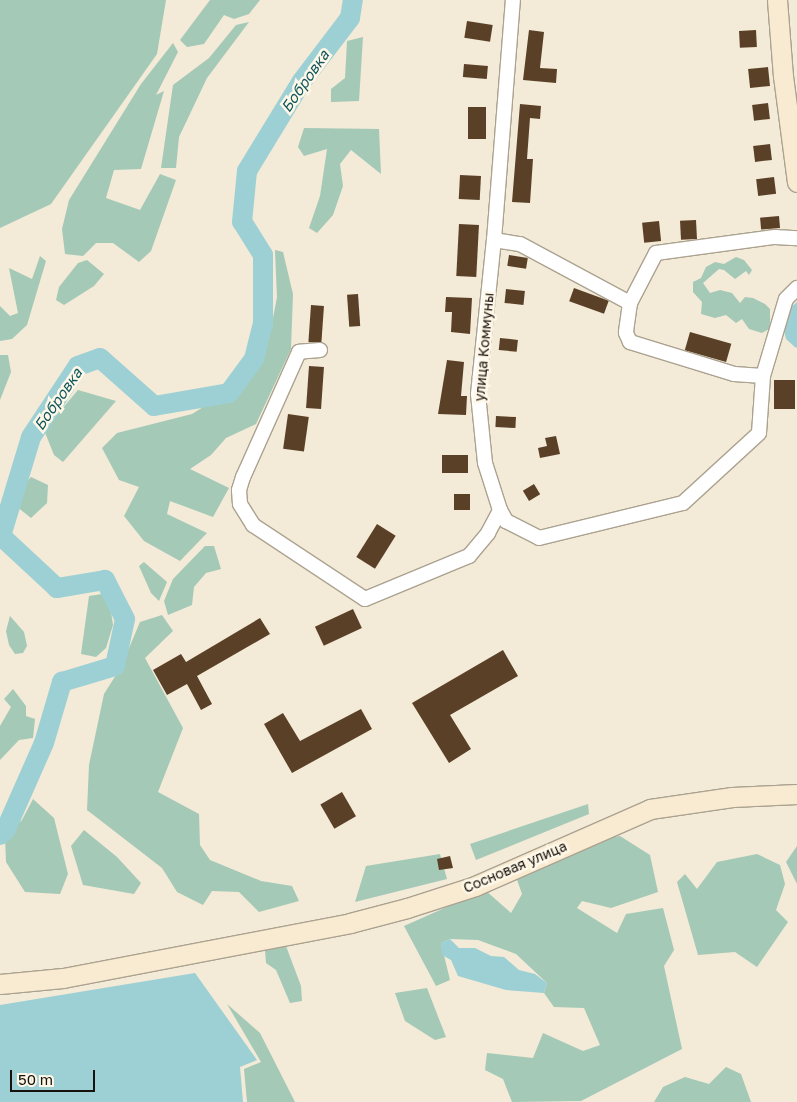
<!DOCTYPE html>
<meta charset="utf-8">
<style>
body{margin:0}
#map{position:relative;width:797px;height:1102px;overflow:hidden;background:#f3ead7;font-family:"Golos Text",sans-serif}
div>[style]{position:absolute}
.green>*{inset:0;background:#a4c9b7}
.water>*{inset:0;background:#9dd0d4}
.river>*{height:20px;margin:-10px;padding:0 10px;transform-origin:10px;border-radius:10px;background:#9dd0d4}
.building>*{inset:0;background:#5b4028;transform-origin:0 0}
.roads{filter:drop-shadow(1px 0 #aba290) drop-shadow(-1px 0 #aba290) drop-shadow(0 1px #aba290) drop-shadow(0 -1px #aba290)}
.street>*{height:14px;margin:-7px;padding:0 7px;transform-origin:7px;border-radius:7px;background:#fff}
.secondary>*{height:19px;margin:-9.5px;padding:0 9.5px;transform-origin:9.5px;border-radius:9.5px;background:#f9ebd1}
span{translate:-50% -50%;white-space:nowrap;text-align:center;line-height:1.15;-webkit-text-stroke:5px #fff7e8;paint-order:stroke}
.street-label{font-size:14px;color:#16130c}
.water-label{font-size:15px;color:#0d565c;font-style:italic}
.scale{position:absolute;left:10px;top:1070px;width:85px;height:22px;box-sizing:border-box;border:2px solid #16130c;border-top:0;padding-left:6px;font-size:15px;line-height:18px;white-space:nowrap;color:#16130c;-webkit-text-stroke:4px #fff7e8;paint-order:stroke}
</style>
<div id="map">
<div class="green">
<div style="clip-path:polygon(0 0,166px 0,157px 54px,51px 204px,0 228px)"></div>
<div style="clip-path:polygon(210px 0,260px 0,249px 14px,234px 19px,224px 15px,204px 44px,187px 47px,180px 40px)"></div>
<div style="clip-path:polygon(249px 22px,207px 78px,179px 137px,176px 168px,161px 168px,173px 85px,209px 58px,236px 25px)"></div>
<div style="clip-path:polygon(363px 37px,359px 101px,331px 102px,331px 89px,345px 78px,347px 41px)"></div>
<div style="clip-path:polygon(173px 43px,178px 52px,156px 95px,164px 91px,141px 169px,114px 170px,106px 198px,140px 210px,160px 174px,176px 180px,151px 251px,139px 262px,113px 243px,96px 243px,83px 256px,65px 254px,62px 229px,69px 200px,141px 84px)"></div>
<div style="clip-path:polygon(304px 128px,379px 129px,381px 174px,351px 150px,340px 164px,343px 186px,333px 215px,317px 233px,309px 228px,320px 196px,327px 149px,304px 156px,298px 147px)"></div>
<div style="clip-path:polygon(275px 250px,283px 252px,293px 294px,291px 349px,256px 424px,226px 438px,211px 455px,190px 469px,229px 488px,213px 517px,170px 501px,167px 514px,207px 533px,180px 561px,144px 541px,124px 516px,139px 487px,119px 480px,102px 448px,117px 433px,192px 414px,208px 404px,233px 402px,256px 367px,270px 334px,277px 297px)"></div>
<div style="clip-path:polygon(40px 256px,46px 261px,27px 325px,12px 339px,0 341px,0 306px,10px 316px,18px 313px,9px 268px,32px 279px)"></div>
<div style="clip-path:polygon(736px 257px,744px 260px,752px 270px,749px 275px,746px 271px,735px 279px,724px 270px,719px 269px,703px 283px,710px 293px,720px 290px,732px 293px,740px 303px,745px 297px,753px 298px,765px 304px,770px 309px,770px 322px,769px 329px,762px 333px,749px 329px,742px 319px,736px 323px,726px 315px,715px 318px,701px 314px,702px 302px,693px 292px,693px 282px,701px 278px,706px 267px,715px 262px,724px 264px)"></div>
<div style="clip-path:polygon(87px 260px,104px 274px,94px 286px,64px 305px,56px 300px,59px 287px,78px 263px)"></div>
<div style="clip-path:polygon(0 355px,8px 355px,11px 372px,0 400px)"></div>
<div style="clip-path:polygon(78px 390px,116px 401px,63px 462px,54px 455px,44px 430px)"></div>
<div style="clip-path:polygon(31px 477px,48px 485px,47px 503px,31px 518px,16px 506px,21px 488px)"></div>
<div style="clip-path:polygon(205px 546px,214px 546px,221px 569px,206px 573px,194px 587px,192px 605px,168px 615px,164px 601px,173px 579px)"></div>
<div style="clip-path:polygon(144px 562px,167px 582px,159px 601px,151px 593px,139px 566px)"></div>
<div style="clip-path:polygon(102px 594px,110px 605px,113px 625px,106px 648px,96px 657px,81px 654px,89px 596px)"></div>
<div style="clip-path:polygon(162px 615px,173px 631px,145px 658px,183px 728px,158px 792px,199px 814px,200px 845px,210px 860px,261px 881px,292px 886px,299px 901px,259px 912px,239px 892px,212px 891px,203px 905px,177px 892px,162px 868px,87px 810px,89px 765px,104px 694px,121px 667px,140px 622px)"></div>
<div style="clip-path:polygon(10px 616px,24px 632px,27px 646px,23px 653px,15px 654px,9px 645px,6px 631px)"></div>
<div style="clip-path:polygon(13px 689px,26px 706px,26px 716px,35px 719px,33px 738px,19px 740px,0 760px,0 726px,11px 707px,4px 699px)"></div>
<div style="clip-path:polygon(33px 799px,54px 818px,68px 874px,60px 894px,25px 892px,6px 862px,5px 837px,22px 820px)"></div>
<div style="clip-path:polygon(588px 804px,589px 814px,476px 860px,470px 844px)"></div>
<div style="clip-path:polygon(84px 830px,117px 857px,141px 883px,134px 894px,83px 885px,71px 846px)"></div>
<div style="clip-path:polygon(620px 836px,650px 855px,658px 892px,611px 908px,582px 901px,577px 908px,617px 933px,626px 914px,663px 908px,674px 950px,664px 966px,682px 1049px,581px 1101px,512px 1102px,503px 1079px,485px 1070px,487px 1053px,533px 1058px,543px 1033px,583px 1051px,600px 1045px,584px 1008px,554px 1007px,544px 993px,547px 983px,516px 954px,478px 940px,450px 939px,441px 943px,450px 980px,436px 986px,404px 926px,485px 890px,511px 913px,522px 894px,516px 877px,596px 840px)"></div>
<div style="clip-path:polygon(797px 846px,797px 884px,786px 862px)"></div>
<div style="clip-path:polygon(440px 854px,447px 879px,355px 902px,366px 866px)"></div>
<div style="clip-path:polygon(757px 854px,780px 865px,785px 884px,776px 910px,788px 922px,757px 967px,735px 952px,698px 955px,677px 882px,685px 874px,697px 889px,717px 862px)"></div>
<div style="clip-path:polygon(286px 946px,301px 986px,302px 1001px,290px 1003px,276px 970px,266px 963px,265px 950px)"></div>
<div style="clip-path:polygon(427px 988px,446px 1037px,435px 1040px,405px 1021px,395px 993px)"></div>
<div style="clip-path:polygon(227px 1004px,260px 1033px,295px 1102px,247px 1102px,244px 1069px,261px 1062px)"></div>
<div style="clip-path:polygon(726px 1067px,741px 1074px,751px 1102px,654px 1102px,663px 1087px,685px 1077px,709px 1084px)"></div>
</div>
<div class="water">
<div style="clip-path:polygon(797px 302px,797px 347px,796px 348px,786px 339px,783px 326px,784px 313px)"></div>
<div style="clip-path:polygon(450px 939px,459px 948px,475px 948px,491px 956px,504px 957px,519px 970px,535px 974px,547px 983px,544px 993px,506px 990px,458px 976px,451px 960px,442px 955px,441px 943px)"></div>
<div style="clip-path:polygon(195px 973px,257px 1060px,240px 1067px,243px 1102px,0 1102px,0 1005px)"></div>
</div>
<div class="river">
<div style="left:0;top:835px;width:8px;rotate:-45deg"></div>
<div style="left:6px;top:829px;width:94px;rotate:-66.2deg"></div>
<div style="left:44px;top:743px;width:64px;rotate:-73.6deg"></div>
<div style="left:62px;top:682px;width:55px;rotate:-16.8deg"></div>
<div style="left:115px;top:666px;width:48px;rotate:-78deg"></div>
<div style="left:125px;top:619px;width:44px;rotate:-117.1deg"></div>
<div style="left:105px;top:580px;width:49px;rotate:170.5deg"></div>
<div style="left:57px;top:588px;width:76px;rotate:-137.1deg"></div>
<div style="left:1px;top:536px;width:103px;rotate:-73.1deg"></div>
<div style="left:31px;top:437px;width:85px;rotate:-56.5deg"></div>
<div style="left:78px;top:366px;width:23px;rotate:-20deg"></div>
<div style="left:100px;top:358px;width:72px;rotate:41.6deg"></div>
<div style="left:154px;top:406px;width:76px;rotate:-9.8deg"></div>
<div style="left:229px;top:393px;width:42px;rotate:-53.7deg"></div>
<div style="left:254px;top:359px;width:36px;rotate:-76deg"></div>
<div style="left:263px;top:324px;width:69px;rotate:-90deg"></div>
<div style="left:263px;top:255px;width:39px;rotate:-122deg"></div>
<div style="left:242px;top:222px;width:51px;rotate:-84.4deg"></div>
<div style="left:247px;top:171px;width:105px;rotate:-58.6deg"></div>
<div style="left:302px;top:81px;width:79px;rotate:-52.7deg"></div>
<div style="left:350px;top:18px;width:18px;rotate:-81deg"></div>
</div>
<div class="building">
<div style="left:467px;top:21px;width:26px;height:17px;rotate:9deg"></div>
<div style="clip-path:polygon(529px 30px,544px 32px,540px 68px,557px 69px,556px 83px,523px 80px)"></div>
<div style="left:756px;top:30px;width:17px;height:17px;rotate:87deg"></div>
<div style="left:464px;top:64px;width:24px;height:13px;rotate:5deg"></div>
<div style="left:768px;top:67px;width:19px;height:20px;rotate:84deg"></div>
<div style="left:768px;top:103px;width:16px;height:16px;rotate:83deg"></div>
<div style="clip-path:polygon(520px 104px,541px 106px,540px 119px,530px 118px,527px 159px,533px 159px,530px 203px,512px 202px)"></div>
<div style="left:468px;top:107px;width:18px;height:32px"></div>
<div style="left:770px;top:144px;width:16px;height:17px;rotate:83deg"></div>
<div style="left:460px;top:175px;width:21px;height:24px;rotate:3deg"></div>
<div style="left:774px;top:177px;width:17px;height:18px;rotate:83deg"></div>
<div style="left:779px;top:216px;width:12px;height:19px;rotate:85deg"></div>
<div style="left:696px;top:220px;width:19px;height:16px;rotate:87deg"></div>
<div style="left:659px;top:221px;width:20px;height:17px;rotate:84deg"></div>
<div style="left:459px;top:224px;width:20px;height:52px;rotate:3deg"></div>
<div style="left:509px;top:255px;width:19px;height:11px;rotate:9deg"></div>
<div style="left:574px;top:288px;width:37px;height:14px;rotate:20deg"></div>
<div style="left:506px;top:289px;width:19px;height:14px;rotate:6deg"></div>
<div style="left:358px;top:294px;width:32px;height:11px;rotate:86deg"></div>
<div style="clip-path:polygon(446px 297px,472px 298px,470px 334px,451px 332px,452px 312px,445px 312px)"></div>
<div style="left:311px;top:305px;width:13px;height:37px;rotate:4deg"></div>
<div style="left:690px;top:332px;width:43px;height:19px;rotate:16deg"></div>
<div style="left:500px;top:338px;width:18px;height:12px;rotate:6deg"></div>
<div style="clip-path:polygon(447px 360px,464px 362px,461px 396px,467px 396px,466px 415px,438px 414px)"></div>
<div style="left:309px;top:366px;width:15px;height:42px;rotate:4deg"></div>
<div style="left:774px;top:380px;width:21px;height:29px"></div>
<div style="left:288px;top:414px;width:21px;height:35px;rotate:8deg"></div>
<div style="left:496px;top:416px;width:20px;height:11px;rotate:3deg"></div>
<div style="clip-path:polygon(556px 436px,560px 454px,540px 458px,538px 448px,547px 446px,545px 438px)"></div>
<div style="left:468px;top:455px;width:18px;height:26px;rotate:90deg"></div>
<div style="left:534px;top:484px;width:12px;height:13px;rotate:59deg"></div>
<div style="left:454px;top:494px;width:16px;height:16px"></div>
<div style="left:377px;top:524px;width:22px;height:39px;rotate:32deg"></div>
<div style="left:353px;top:609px;width:21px;height:42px;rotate:65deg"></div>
<div style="clip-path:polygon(260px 618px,270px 634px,197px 676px,212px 704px,201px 710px,187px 684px,167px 695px,153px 670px,181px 654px,186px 662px)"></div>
<div style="clip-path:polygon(503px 650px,518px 676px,450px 715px,471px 749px,449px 763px,412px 703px)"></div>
<div style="clip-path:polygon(361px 709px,372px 729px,292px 773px,264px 724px,283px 713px,300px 741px)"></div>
<div style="left:342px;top:792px;width:28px;height:25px;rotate:60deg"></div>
<div style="clip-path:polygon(450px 856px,453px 868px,439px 870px,437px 859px)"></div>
</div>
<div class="roads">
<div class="street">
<div style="left:494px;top:240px;width:26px;rotate:9deg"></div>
<div style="left:520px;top:244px;width:125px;rotate:28.2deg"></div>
<div style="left:630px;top:303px;width:56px;rotate:-62.5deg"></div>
<div style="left:656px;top:253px;width:120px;rotate:-7.7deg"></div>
<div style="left:775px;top:237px;width:22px;rotate:3deg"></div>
<div style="left:630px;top:303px;width:30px;rotate:98deg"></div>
<div style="left:626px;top:333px;width:10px;rotate:66deg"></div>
<div style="left:630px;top:342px;width:109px;rotate:17.1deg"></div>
<div style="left:734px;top:374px;width:29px;rotate:4deg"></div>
<div style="left:763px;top:376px;width:80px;rotate:-73.4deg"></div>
<div style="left:786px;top:299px;width:16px;rotate:-45deg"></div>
<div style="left:320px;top:350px;width:21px;rotate:175deg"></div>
<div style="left:299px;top:352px;width:137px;rotate:114.1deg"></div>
<div style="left:243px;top:477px;width:14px;rotate:107deg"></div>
<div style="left:239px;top:490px;width:14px;rotate:86deg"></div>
<div style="left:240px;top:504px;width:25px;rotate:58deg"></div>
<div style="left:253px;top:525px;width:134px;rotate:33.5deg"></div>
<div style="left:365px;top:599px;width:113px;rotate:-22.5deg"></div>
<div style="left:469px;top:556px;width:30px;rotate:-50deg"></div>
<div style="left:488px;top:533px;width:26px;rotate:-62deg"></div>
<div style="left:500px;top:510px;width:49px;rotate:-107.7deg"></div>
<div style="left:485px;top:463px;width:69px;rotate:-95.8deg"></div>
<div style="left:478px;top:394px;width:155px;rotate:-84.1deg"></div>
<div style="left:494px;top:240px;width:241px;rotate:-85.5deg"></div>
<div style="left:500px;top:510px;width:13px;rotate:61deg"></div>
<div style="left:506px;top:521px;width:37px;rotate:27deg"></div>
<div style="left:539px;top:538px;width:148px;rotate:-13.7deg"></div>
<div style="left:683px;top:503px;width:103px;rotate:-42.6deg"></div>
<div style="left:759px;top:433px;width:57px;rotate:-86deg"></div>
</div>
<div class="secondary">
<div style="left:777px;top:0;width:76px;rotate:85.5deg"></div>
<div style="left:783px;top:76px;width:107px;rotate:82.5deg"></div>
<div style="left:0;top:984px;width:63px;rotate:-5.4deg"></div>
<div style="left:63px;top:978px;width:292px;rotate:-10.8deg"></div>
<div style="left:350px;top:923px;width:59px;rotate:-14.7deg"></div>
<div style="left:407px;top:908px;width:71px;rotate:-17.9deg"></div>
<div style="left:475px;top:886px;width:191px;rotate:-23.7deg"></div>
<div style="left:650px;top:809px;width:83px;rotate:-8.3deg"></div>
<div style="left:732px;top:797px;width:65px;rotate:-2.6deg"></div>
</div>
</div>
<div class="street-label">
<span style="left:484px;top:347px;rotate:-85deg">улица Коммуны</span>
<span style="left:515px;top:867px;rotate:-23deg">Сосновая улица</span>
</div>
<div class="water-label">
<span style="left:305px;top:81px;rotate:-55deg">Бобровка</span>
<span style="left:58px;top:399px;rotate:-55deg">Бобровка</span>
</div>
<div class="scale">50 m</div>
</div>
